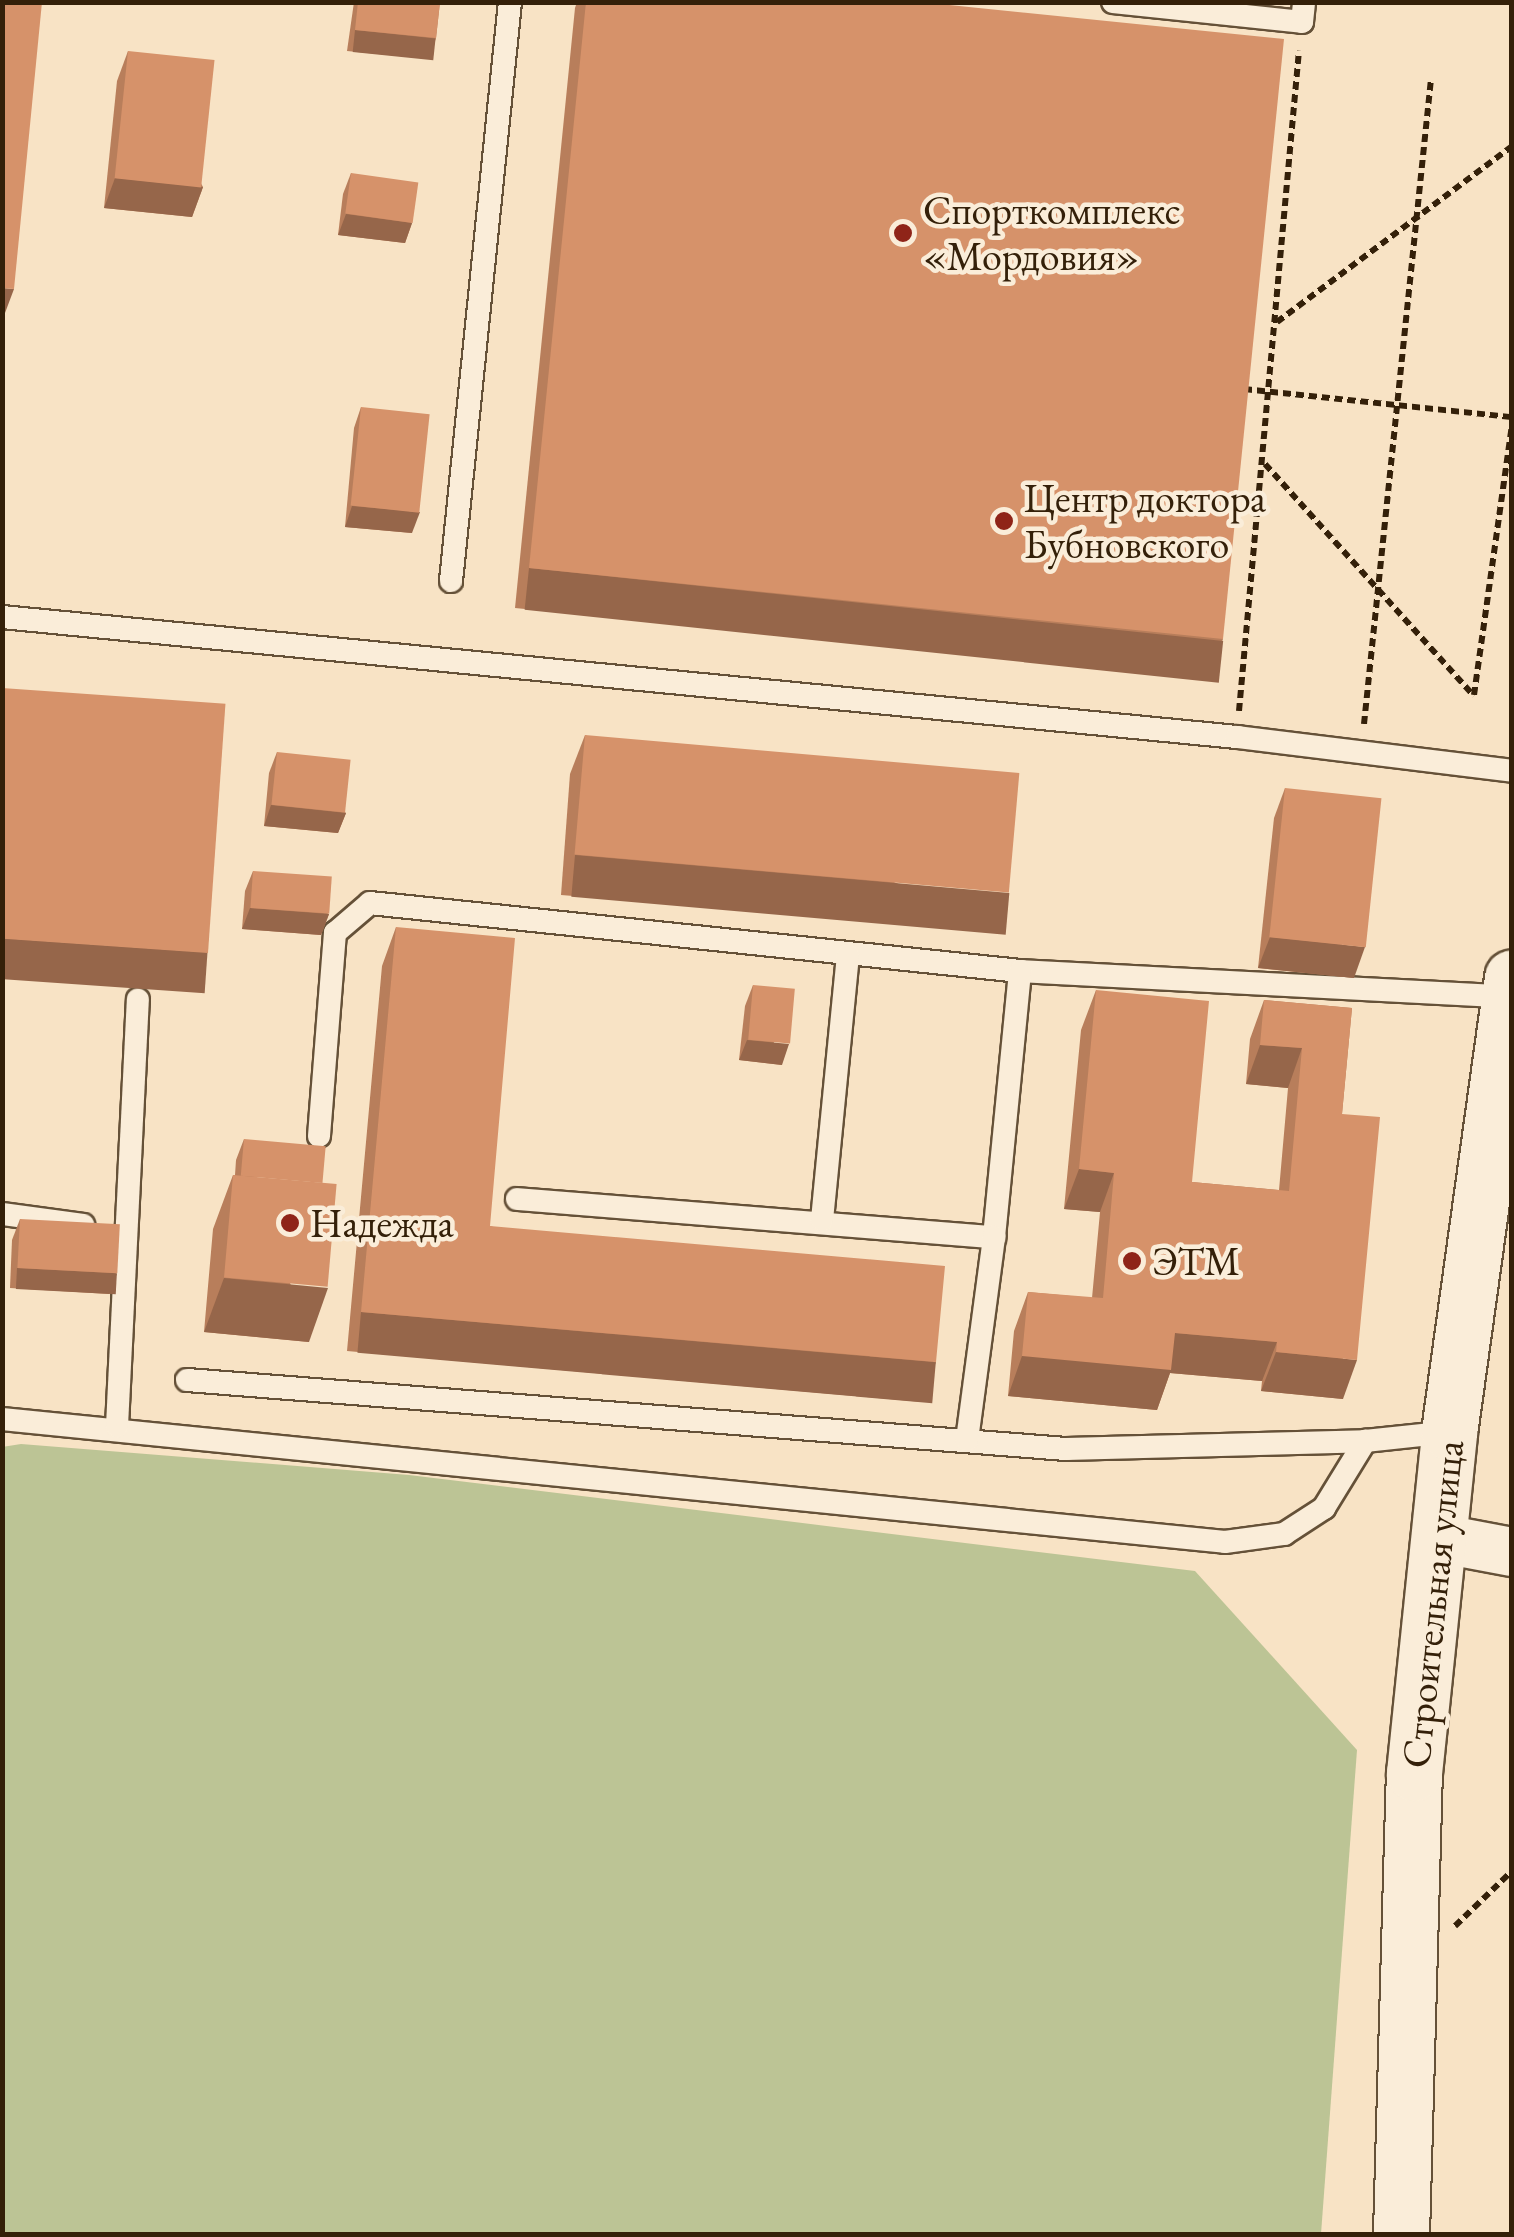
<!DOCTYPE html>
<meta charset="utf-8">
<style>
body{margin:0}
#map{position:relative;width:1514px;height:2237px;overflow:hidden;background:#f8e3c5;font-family:"EB Garamond",serif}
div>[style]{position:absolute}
.green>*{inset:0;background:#bcc495}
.path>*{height:6px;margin-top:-3px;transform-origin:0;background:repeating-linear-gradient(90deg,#342009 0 8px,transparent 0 13px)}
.roads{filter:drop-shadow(2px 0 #655138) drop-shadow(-2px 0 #655138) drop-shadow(0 2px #655138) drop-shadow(0 -2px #655138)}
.service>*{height:22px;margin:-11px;padding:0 11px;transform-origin:11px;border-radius:11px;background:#faedd9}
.minor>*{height:48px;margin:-24px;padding:0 24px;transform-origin:24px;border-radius:24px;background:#faedd9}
.tertiary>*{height:55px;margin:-27.5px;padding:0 27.5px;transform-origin:27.5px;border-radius:27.5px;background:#faedd9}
.wall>*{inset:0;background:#b87e5b}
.shaded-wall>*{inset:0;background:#96664a;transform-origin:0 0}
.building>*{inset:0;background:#d6926a;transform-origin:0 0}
.dots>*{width:28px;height:28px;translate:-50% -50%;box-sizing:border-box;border:5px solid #faedd9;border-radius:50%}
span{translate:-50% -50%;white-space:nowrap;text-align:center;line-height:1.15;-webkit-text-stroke:9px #faedd9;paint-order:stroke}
.poi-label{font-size:40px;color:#342009}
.left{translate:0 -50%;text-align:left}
.street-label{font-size:40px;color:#342009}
.frame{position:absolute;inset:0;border:5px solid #342009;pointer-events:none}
</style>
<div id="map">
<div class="green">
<div style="clip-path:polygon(21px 1444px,409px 1475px,1195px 1571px,1357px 1750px,1321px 2234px,3px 2234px,2px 1447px)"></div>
</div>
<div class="path">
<div style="left:1277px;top:322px;width:294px;rotate:-36.8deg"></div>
<div style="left:1244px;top:389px;width:269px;rotate:6deg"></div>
<div style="left:1265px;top:464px;width:312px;rotate:48deg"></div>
<div style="left:1474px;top:695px;width:273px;rotate:-82deg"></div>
<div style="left:1239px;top:711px;width:663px;rotate:-84.81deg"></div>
<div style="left:1364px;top:724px;width:648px;rotate:-84.07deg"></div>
<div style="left:1455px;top:1926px;width:79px;rotate:-44deg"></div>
</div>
<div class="roads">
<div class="service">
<div style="left:1113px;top:2px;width:190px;rotate:6deg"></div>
<div style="left:1302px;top:22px;width:20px;rotate:-84deg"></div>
<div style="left:451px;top:581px;width:582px;rotate:-84.18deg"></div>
<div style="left:2px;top:617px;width:1241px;rotate:5.55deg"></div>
<div style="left:1237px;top:737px;width:277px;rotate:7deg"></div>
<div style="left:319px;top:1136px;width:204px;rotate:-85.5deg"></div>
<div style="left:335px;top:933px;width:46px;rotate:-40.6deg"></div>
<div style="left:370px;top:903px;width:654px;rotate:5.97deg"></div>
<div style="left:1020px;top:971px;width:490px;rotate:3deg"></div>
<div style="left:517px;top:1199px;width:479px;rotate:4.6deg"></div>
<div style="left:994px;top:1237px;width:267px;rotate:-84.4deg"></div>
<div style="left:2px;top:1214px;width:82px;rotate:7.7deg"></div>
<div style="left:822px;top:1220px;width:266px;rotate:-84.4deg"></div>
<div style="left:187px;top:1380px;width:882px;rotate:4.49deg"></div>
<div style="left:1066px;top:1449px;width:299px;rotate:-1.5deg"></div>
<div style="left:1365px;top:1441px;width:84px;rotate:-6.1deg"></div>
<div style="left:2px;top:1419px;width:1229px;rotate:5.74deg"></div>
<div style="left:1225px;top:1542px;width:60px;rotate:-7.7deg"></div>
<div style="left:1284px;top:1534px;width:48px;rotate:-33deg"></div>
<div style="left:1324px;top:1508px;width:79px;rotate:-58.5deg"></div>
<div style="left:117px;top:1426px;width:427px;rotate:-87.2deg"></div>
<div style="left:967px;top:1440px;width:205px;rotate:-82.4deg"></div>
</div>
<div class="minor">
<div style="left:1438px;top:1538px;width:75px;rotate:10.7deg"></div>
</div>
<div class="tertiary">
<div style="left:1401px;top:2234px;width:461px;rotate:-88.4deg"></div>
<div style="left:1414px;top:1773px;width:343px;rotate:-84.1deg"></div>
<div style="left:1449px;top:1432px;width:459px;rotate:-82.1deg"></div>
</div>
</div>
<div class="wall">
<div style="clip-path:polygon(354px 2px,440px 2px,436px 38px,429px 59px,347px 51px)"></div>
<div style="clip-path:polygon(577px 2px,920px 2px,1223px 639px,1209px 678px,515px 608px,575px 8px)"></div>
<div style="clip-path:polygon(128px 51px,203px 187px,192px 217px,104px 208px,117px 81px)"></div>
<div style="clip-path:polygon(351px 173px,412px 223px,405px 243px,338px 235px,343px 194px)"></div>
<div style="clip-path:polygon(361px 407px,412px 533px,345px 527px,354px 428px)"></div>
<div style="clip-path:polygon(585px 735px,995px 930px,561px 895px,570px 774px)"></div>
<div style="clip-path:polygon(277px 752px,346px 813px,338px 833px,264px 826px,269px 773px)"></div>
<div style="clip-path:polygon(1285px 788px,1354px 978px,1258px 968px,1274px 818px)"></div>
<div style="clip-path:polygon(253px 871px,329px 914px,321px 935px,242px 929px,245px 891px)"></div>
<div style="clip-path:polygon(396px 927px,490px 1226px,936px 1362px,922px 1402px,347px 1351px,382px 966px)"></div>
<div style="clip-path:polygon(753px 985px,782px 1065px,739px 1060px,745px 1006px)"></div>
<div style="clip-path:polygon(1096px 990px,1192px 1182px,1279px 1190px,1288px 1088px,1246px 1084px,1250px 1039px,1264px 1000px,1352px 1008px,1342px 1114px,1343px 1399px,1261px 1391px,1262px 1381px,1170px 1373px,1157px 1410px,1008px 1396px,1014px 1331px,1028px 1292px,1092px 1298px,1100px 1212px,1064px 1209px,1081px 1030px)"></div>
<div style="clip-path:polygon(244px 1139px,309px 1342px,204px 1332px,213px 1229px,233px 1175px,235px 1175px,236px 1160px)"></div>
<div style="clip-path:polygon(20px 1219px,117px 1274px,109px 1294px,10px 1288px,12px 1240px)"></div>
</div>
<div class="shaded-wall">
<div style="left:355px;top:30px;width:81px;height:22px;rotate:6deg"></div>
<div style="clip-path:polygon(115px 178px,203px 187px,192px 217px,104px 208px)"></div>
<div style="clip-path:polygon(346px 214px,412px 223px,405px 243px,338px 235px)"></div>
<div style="clip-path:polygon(2px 288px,14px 289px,2px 321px)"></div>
<div style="clip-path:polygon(352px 506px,420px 512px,412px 533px,345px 527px)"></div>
<div style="left:529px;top:568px;width:698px;height:42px;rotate:6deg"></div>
<div style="clip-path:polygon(271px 805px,346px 813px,338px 833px,264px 826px)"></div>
<div style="left:575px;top:855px;width:436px;height:42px;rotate:5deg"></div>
<div style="clip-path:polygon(250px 908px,329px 914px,321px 935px,242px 929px)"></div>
<div style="clip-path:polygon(1270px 937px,1365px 947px,1354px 978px,1258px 968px)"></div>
<div style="left:2px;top:938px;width:206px;height:41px;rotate:4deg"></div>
<div style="clip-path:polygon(747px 1040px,789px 1044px,782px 1065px,739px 1060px)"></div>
<div style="clip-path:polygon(1260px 1045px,1302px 1048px,1288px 1088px,1246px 1084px)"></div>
<div style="clip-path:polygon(1079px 1169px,1114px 1173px,1100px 1212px,1064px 1209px)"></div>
<div style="left:17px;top:1268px;width:100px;height:21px;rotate:3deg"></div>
<div style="clip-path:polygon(224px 1278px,328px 1288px,309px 1342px,204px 1332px)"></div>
<div style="left:361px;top:1312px;width:577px;height:41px;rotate:5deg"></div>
<div style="clip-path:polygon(1175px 1333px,1277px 1342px,1262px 1381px,1170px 1373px,1157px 1410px,1008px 1396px,1022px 1356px)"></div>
<div style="clip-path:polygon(1276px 1352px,1357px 1360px,1343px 1399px,1261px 1391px)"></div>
</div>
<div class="building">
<div style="clip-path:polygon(2px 2px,42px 2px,14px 289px,2px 288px)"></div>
<div style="clip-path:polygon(358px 2px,440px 2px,436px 38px,355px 30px)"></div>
<div style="clip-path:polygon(586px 2px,920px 2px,1284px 39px,1223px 639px,529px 568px)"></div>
<div style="left:128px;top:51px;width:87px;height:128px;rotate:6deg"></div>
<div style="left:351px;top:173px;width:68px;height:41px;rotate:8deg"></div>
<div style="left:361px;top:407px;width:69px;height:99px;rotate:6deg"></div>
<div style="left:2px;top:688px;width:224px;height:250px;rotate:4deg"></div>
<div style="left:585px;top:735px;width:436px;height:120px;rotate:5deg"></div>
<div style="left:277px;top:752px;width:74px;height:53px;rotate:6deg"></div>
<div style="left:1285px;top:788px;width:97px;height:150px;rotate:6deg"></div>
<div style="left:253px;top:871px;width:79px;height:37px;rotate:4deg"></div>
<div style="clip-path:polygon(396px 927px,515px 938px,490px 1226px,945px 1266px,936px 1362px,361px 1312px)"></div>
<div style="left:753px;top:985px;width:42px;height:55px;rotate:5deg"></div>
<div style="clip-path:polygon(1096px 990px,1209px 1001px,1192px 1182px,1289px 1191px,1302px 1048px,1260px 1045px,1264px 1000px,1352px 1008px,1342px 1114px,1380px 1117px,1357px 1360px,1276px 1352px,1277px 1342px,1175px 1333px,1171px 1370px,1022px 1356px,1028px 1292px,1103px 1298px,1114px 1173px,1079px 1169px)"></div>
<div style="left:244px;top:1139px;width:82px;height:37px;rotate:5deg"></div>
<div style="left:233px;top:1175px;width:104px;height:103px;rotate:5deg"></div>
<div style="left:20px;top:1219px;width:100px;height:49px;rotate:3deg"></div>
</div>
<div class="dots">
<div style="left:903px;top:233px;background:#8f2418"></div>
<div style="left:1004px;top:521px;background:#8f2418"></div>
<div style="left:290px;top:1223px;background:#8f2418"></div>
<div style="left:1132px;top:1261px;background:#8f2418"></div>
</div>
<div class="poi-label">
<span class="left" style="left:923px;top:233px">Спорткомплекс<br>«Мордовия»</span>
<span class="left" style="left:1024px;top:521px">Центр доктора<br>Бубновского</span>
<span class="left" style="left:310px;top:1223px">Надежда</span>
<span class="left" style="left:1152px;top:1261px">ЭТМ</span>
</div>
<div class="street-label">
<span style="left:1432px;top:1604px;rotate:-84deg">Строительная улица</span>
</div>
<div class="frame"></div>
</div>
